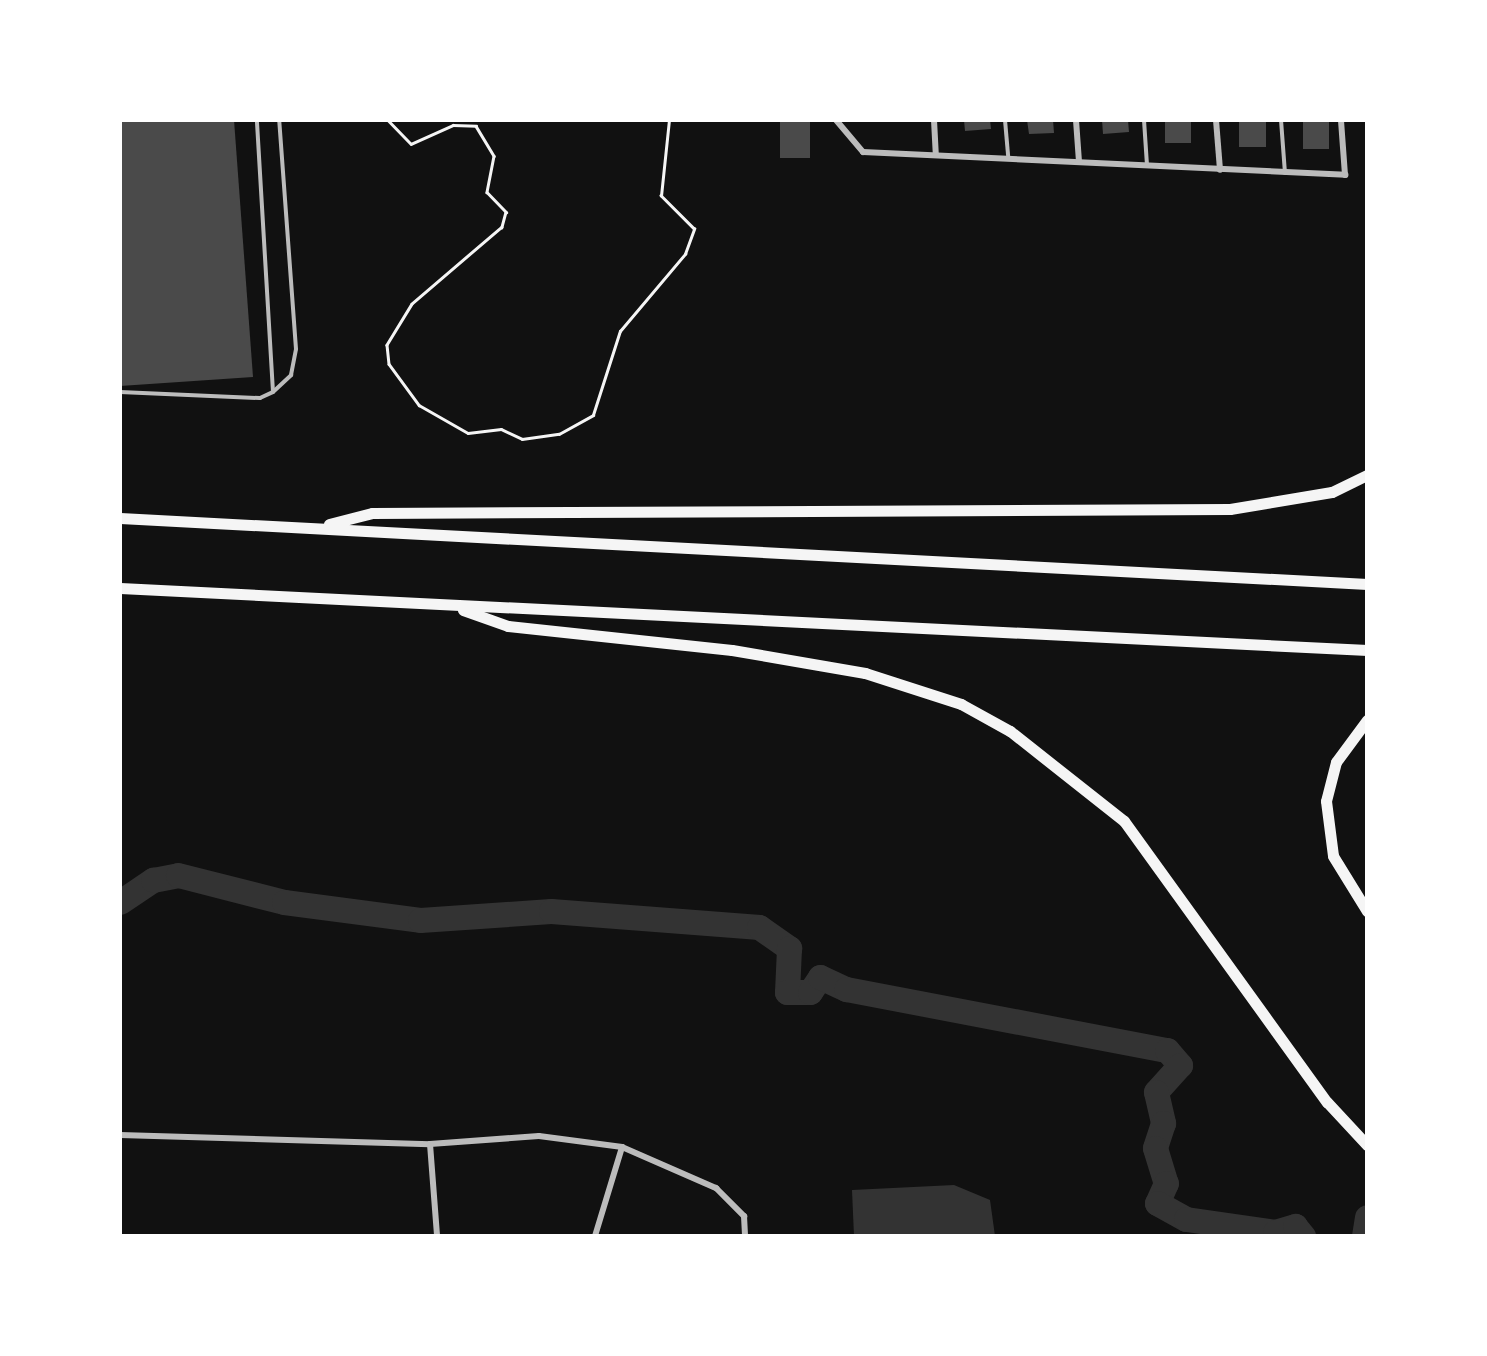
<!DOCTYPE html>
<style>
body{margin:0}
#map{position:relative;width:1487px;height:1356px;overflow:hidden;background:#111;font-family:Jost,sans-serif}
div>[style]{position:absolute}
.water>*{inset:0;background:#333}
.stream>*{height:4px;margin:-2px;padding:0 2px;transform-origin:2px;border-radius:2px;background:#333}
.river>*{height:25px;margin:-12.5px;padding:0 12.5px;transform-origin:12.5px;border-radius:12.5px;background:#333}
.building>*{inset:0;background:#4a4a4a;transform-origin:0 0}
.path>*{height:2.5px;margin:-1.25px;padding:0 1.25px;transform-origin:1.25px;border-radius:1.25px;background:#f5f5f5}
.service>*{height:4px;margin:-2px;padding:0 2px;transform-origin:2px;border-radius:2px;background:#bcbcbc}
.minor>*{height:6px;margin:-3px;padding:0 3px;transform-origin:3px;border-radius:3px;background:#bcbcbc}
.motorway>*{height:11px;margin:-5.5px;padding:0 5.5px;transform-origin:5.5px;border-radius:5.5px;background:#f5f5f5}
span{translate:-50% -50%;white-space:nowrap;text-align:center;line-height:1.15;-webkit-text-stroke:8px #fff;paint-order:stroke}
.frame{position:absolute;inset:0;border:122px solid #fff;pointer-events:none}
</style>
<div id="map">
<div class="water">
<div style="clip-path:polygon(954px 1185px,990px 1200px,995px 1236px,854px 1236px,852px 1190px)"></div>
</div>
<div class="stream">
<div style="left:1225px;top:1236px;width:12px;rotate:-70deg"></div>
</div>
<div class="river">
<div style="left:120px;top:902px;width:40px;rotate:-34deg"></div>
<div style="left:153px;top:880px;width:25px;rotate:-11deg"></div>
<div style="left:178px;top:875px;width:109px;rotate:14.3deg"></div>
<div style="left:284px;top:902px;width:137px;rotate:7.5deg"></div>
<div style="left:420px;top:920px;width:131px;rotate:-3.9deg"></div>
<div style="left:551px;top:911px;width:209px;rotate:4.4deg"></div>
<div style="left:759px;top:927px;width:37px;rotate:35deg"></div>
<div style="left:789px;top:948px;width:44px;rotate:92.6deg"></div>
<div style="left:787px;top:992px;width:23px"></div>
<div style="left:810px;top:992px;width:18px;rotate:-56deg"></div>
<div style="left:820px;top:977px;width:29px;rotate:25deg"></div>
<div style="left:846px;top:989px;width:327px;rotate:10.8deg"></div>
<div style="left:1167px;top:1050px;width:20px;rotate:49deg"></div>
<div style="left:1180px;top:1065px;width:36px;rotate:132deg"></div>
<div style="left:1156px;top:1092px;width:32px;rotate:77deg"></div>
<div style="left:1163px;top:1123px;width:26px;rotate:108deg"></div>
<div style="left:1155px;top:1148px;width:37px;rotate:73deg"></div>
<div style="left:1166px;top:1183px;width:22px;rotate:114deg"></div>
<div style="left:1157px;top:1203px;width:33px;rotate:29deg"></div>
<div style="left:1186px;top:1219px;width:90px;rotate:8.3deg"></div>
<div style="left:1275px;top:1232px;width:21px;rotate:-17deg"></div>
<div style="left:1295px;top:1226px;width:13px;rotate:51deg"></div>
<div style="left:1364px;top:1236px;width:19px;rotate:-81deg"></div>
</div>
<div class="building">
<div style="clip-path:polygon(120px 120px,234px 120px,253px 377px,120px 386px)"></div>
<div style="left:780px;top:120px;width:30px;height:38px"></div>
<div style="clip-path:polygon(964px 120px,990px 120px,991px 129px,965px 131px)"></div>
<div style="clip-path:polygon(1027px 120px,1053px 120px,1054px 133px,1029px 134px)"></div>
<div style="clip-path:polygon(1102px 120px,1128px 120px,1129px 132px,1103px 134px)"></div>
<div style="left:1165px;top:120px;width:26px;height:23px"></div>
<div style="left:1239px;top:120px;width:27px;height:27px"></div>
<div style="left:1303px;top:120px;width:26px;height:29px"></div>
</div>
<div class="path">
<div style="left:388px;top:120px;width:33px;rotate:46deg"></div>
<div style="left:411px;top:144px;width:46px;rotate:-24.3deg"></div>
<div style="left:453px;top:125px;width:23px;rotate:2deg"></div>
<div style="left:476px;top:126px;width:35px;rotate:59deg"></div>
<div style="left:494px;top:156px;width:37px;rotate:101deg"></div>
<div style="left:487px;top:192px;width:28px;rotate:46deg"></div>
<div style="left:506px;top:212px;width:16px;rotate:105deg"></div>
<div style="left:502px;top:227px;width:118px;rotate:139.5deg"></div>
<div style="left:412px;top:304px;width:48px;rotate:121.4deg"></div>
<div style="left:387px;top:345px;width:19px;rotate:84deg"></div>
<div style="left:389px;top:364px;width:51px;rotate:53.8deg"></div>
<div style="left:419px;top:405px;width:56px;rotate:29.7deg"></div>
<div style="left:468px;top:433px;width:33px;rotate:-7deg"></div>
<div style="left:501px;top:429px;width:23px;rotate:25deg"></div>
<div style="left:522px;top:439px;width:37px;rotate:-8deg"></div>
<div style="left:559px;top:434px;width:39px;rotate:-29deg"></div>
<div style="left:593px;top:415px;width:88px;rotate:-72.2deg"></div>
<div style="left:620px;top:331px;width:101px;rotate:-49.8deg"></div>
<div style="left:685px;top:254px;width:27px;rotate:-70deg"></div>
<div style="left:694px;top:229px;width:47px;rotate:-135deg"></div>
<div style="left:661px;top:196px;width:76px;rotate:-84deg"></div>
</div>
<div class="service">
<div style="left:1005px;top:120px;width:38px;rotate:85deg"></div>
<div style="left:1144px;top:120px;width:45px;rotate:86.2deg"></div>
<div style="left:1281px;top:120px;width:53px;rotate:85.7deg"></div>
<div style="left:120px;top:392px;width:140px;rotate:2.5deg"></div>
<div style="left:260px;top:398px;width:14px;rotate:-25deg"></div>
<div style="left:273px;top:392px;width:272px;rotate:-93.4deg"></div>
<div style="left:273px;top:392px;width:25px;rotate:-43deg"></div>
<div style="left:291px;top:375px;width:26px;rotate:-79deg"></div>
<div style="left:296px;top:349px;width:230px;rotate:-94.2deg"></div>
</div>
<div class="minor">
<div style="left:836px;top:120px;width:42px;rotate:49.8deg"></div>
<div style="left:863px;top:152px;width:483px;rotate:2.7deg"></div>
<div style="left:1345px;top:175px;width:55px;rotate:-94.2deg"></div>
<div style="left:934px;top:120px;width:34px;rotate:87deg"></div>
<div style="left:1076px;top:120px;width:42px;rotate:85.9deg"></div>
<div style="left:1216px;top:120px;width:50px;rotate:85.4deg"></div>
<div style="left:120px;top:1135px;width:310px;rotate:1.7deg"></div>
<div style="left:430px;top:1144px;width:109px;rotate:-4.2deg"></div>
<div style="left:539px;top:1136px;width:84px;rotate:7.5deg"></div>
<div style="left:622px;top:1147px;width:103px;rotate:23.6deg"></div>
<div style="left:716px;top:1188px;width:40px;rotate:45deg"></div>
<div style="left:744px;top:1216px;width:20px;rotate:87deg"></div>
<div style="left:430px;top:1144px;width:92px;rotate:85.6deg"></div>
<div style="left:595px;top:1236px;width:93px;rotate:-73.1deg"></div>
</div>
<div class="motorway">
<div style="left:120px;top:518px;width:1249px;rotate:3.03deg"></div>
<div style="left:329px;top:524px;width:44px;rotate:-14.3deg"></div>
<div style="left:372px;top:513px;width:858px;rotate:-0.27deg"></div>
<div style="left:1230px;top:509px;width:103px;rotate:-9.5deg"></div>
<div style="left:1332px;top:492px;width:39px;rotate:-26deg"></div>
<div style="left:120px;top:588px;width:1249px;rotate:2.85deg"></div>
<div style="left:463px;top:610px;width:48px;rotate:19.6deg"></div>
<div style="left:508px;top:626px;width:225px;rotate:6.1deg"></div>
<div style="left:732px;top:650px;width:135px;rotate:9.8deg"></div>
<div style="left:865px;top:673px;width:101px;rotate:17.9deg"></div>
<div style="left:961px;top:704px;width:56px;rotate:28.9deg"></div>
<div style="left:1010px;top:731px;width:145px;rotate:38.3deg"></div>
<div style="left:1124px;top:821px;width:347px;rotate:54.2deg"></div>
<div style="left:1327px;top:1102px;width:59px;rotate:47.1deg"></div>
<div style="left:1367px;top:720px;width:52px;rotate:126.4deg"></div>
<div style="left:1336px;top:762px;width:40px;rotate:104.4deg"></div>
<div style="left:1326px;top:801px;width:55px;rotate:82.7deg"></div>
<div style="left:1333px;top:856px;width:65px;rotate:58.3deg"></div>
</div>
<div class="frame"></div>
</div>
